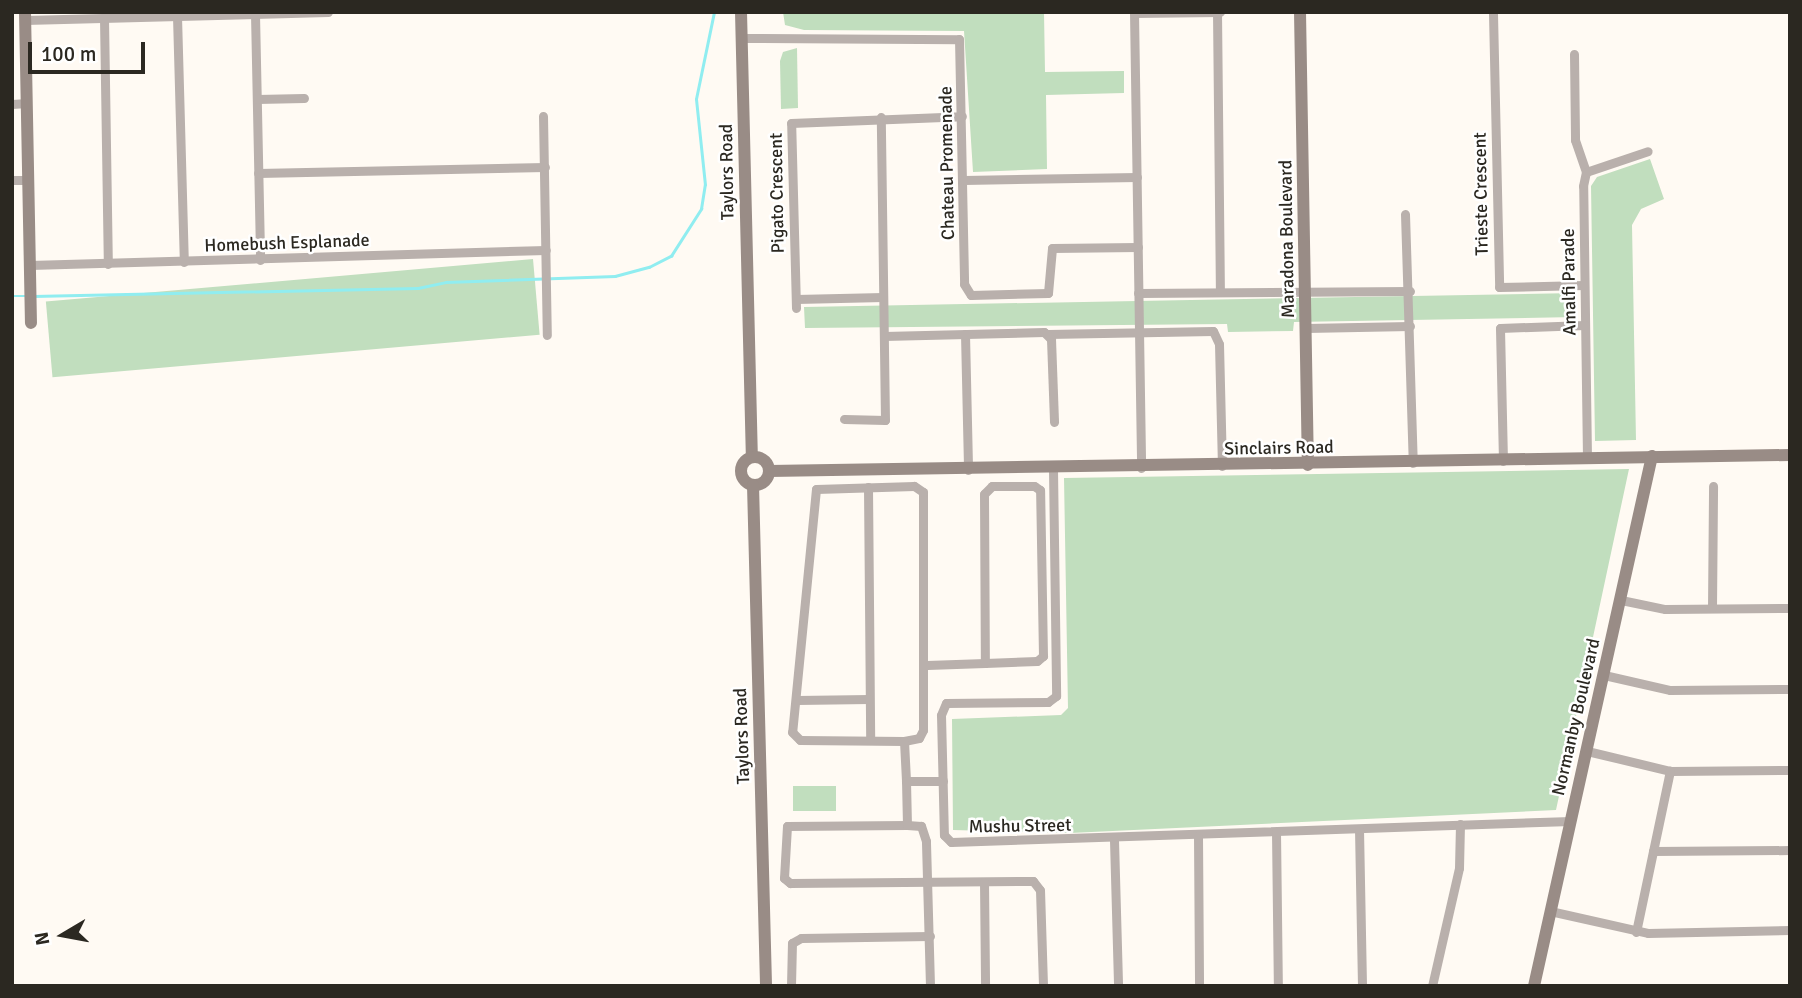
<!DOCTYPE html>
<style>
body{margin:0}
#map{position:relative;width:1802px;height:998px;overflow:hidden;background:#fffaf3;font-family:Signika,sans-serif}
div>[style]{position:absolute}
.green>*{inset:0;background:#c1debe;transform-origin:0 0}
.stream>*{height:2.5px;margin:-1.25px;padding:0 1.25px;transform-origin:1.25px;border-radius:1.25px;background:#90edf0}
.street>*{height:9px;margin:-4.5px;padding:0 4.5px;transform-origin:4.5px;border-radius:4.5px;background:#b9b0ac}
.secondary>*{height:12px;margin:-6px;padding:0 6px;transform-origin:6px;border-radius:6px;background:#998c86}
.secondary>.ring{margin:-6px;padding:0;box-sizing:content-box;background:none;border:12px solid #998c86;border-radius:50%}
span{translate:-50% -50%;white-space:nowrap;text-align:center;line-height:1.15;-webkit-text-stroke:5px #fff;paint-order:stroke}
.street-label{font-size:18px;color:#2b2821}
.frame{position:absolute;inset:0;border:14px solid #2b2821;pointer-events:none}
.north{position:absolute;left:28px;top:900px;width:70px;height:70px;-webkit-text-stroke:5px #fff;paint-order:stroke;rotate:260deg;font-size:19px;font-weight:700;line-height:28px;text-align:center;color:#2b2821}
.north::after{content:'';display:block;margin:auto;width:24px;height:32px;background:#2b2821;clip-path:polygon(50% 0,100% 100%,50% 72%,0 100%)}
.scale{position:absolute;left:28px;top:42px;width:117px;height:32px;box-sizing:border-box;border:4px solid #2b2821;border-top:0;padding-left:9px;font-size:21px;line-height:24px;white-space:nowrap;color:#2b2821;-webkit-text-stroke:5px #fff;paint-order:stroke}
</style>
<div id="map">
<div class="green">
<div style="clip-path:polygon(783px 12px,1044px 12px,1045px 72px,1124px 71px,1124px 93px,1046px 95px,1047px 169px,973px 172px,964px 31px,804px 30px,785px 25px)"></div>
<div style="clip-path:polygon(797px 48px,798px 108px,781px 109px,780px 61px,783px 52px)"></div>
<div style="clip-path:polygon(1650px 159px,1664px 199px,1641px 209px,1632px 225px,1636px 440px,1595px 441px,1591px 186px,1597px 177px)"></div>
<div style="left:533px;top:259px;width:76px;height:489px;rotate:85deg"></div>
<div style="clip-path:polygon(1576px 293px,1576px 317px,1294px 322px,1293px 331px,1228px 332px,1227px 324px,805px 328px,804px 307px)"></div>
<div style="clip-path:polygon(1629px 469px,1556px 810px,1070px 833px,953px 830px,952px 719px,1061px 715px,1068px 708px,1064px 478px)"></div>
<div style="left:793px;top:786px;width:43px;height:25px"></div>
</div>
<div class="stream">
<div style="left:12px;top:296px;width:14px"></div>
<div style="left:33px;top:296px;width:385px;rotate:-1.2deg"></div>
<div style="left:418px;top:288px;width:29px;rotate:-12deg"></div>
<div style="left:446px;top:282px;width:169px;rotate:-2deg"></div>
<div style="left:615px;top:276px;width:35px;rotate:-15deg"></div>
<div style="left:649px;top:267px;width:25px;rotate:-27deg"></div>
<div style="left:671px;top:256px;width:56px;rotate:-57.4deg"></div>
<div style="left:701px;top:209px;width:24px;rotate:-81deg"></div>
<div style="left:705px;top:185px;width:86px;rotate:-96deg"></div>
<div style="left:696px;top:99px;width:89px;rotate:-78.3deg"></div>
</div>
<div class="street">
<div style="left:1134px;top:12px;width:456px;rotate:89.1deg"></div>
<div style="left:1217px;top:12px;width:280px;rotate:89.4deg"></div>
<div style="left:1134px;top:13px;width:86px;rotate:-0.7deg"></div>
<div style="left:255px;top:14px;width:246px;rotate:88.8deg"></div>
<div style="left:1493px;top:14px;width:273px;rotate:88.7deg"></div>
<div style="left:1499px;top:287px;width:85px;rotate:-1.3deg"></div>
<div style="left:177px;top:16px;width:246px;rotate:88.4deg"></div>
<div style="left:104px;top:18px;width:246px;rotate:89.1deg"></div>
<div style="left:25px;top:20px;width:303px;rotate:-1.5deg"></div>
<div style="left:742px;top:38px;width:217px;rotate:0.3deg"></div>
<div style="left:959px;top:39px;width:245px;rotate:88.8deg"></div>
<div style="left:964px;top:284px;width:13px;rotate:58deg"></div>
<div style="left:971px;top:295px;width:77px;rotate:-1.5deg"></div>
<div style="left:1048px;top:293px;width:45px;rotate:-84.9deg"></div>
<div style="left:1052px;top:248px;width:86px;rotate:-0.7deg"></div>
<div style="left:1574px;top:54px;width:86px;rotate:89.3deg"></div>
<div style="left:1575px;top:140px;width:34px;rotate:71deg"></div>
<div style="left:257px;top:99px;width:47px;rotate:-1.2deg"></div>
<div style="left:12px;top:104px;width:15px;rotate:-4deg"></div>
<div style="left:543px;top:116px;width:219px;rotate:89deg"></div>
<div style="left:258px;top:173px;width:287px;rotate:-1.2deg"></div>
<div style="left:12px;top:180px;width:16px"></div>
<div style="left:964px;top:180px;width:173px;rotate:-1deg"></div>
<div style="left:1405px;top:214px;width:249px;rotate:88.2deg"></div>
<div style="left:30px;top:265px;width:516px;rotate:-1.67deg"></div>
<div style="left:1138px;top:293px;width:272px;rotate:-0.4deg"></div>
<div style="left:796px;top:299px;width:87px;rotate:-1.3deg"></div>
<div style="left:796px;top:308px;width:185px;rotate:-91.5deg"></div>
<div style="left:791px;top:123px;width:171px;rotate:-2.3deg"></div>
<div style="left:1306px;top:328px;width:104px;rotate:-1.1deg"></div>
<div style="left:965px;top:334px;width:136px;rotate:88.7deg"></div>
<div style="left:1048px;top:334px;width:165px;rotate:-1deg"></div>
<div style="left:1213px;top:331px;width:14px;rotate:65deg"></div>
<div style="left:1219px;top:344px;width:122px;rotate:88.6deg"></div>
<div style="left:884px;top:336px;width:160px;rotate:-1.4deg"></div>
<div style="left:1044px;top:332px;width:10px;rotate:45deg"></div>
<div style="left:1051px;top:339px;width:83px;rotate:87.9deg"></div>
<div style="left:844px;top:419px;width:41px;rotate:1.4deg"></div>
<div style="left:885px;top:420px;width:303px;rotate:-90.8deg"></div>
<div style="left:1587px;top:458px;width:272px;rotate:-90.8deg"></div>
<div style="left:1583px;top:186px;width:14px;rotate:-78deg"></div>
<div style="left:1586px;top:172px;width:65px;rotate:-18.7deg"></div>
<div style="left:1503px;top:461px;width:133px;rotate:-91.3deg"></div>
<div style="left:1500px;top:328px;width:85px;rotate:-2deg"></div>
<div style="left:1053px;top:469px;width:227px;rotate:89.2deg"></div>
<div style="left:1056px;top:696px;width:10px;rotate:143deg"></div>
<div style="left:1048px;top:702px;width:102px;rotate:179.4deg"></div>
<div style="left:946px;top:703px;width:13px;rotate:113deg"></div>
<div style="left:941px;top:715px;width:120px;rotate:88.6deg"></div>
<div style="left:944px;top:835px;width:10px;rotate:45deg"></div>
<div style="left:951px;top:842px;width:620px;rotate:-1.94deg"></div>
<div style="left:868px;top:487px;width:252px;rotate:89.5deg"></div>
<div style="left:1621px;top:600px;width:45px;rotate:11.6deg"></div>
<div style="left:1665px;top:609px;width:125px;rotate:-0.5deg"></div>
<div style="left:1712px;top:608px;width:122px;rotate:-89.5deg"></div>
<div style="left:927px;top:665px;width:58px;rotate:-2deg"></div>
<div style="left:985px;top:663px;width:52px;rotate:-2.2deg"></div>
<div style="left:1037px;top:661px;width:8px;rotate:-40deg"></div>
<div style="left:1043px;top:656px;width:166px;rotate:-91deg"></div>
<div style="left:1040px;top:490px;width:7px;rotate:-146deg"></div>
<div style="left:1034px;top:486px;width:42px;rotate:180deg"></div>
<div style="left:992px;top:486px;width:11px;rotate:135deg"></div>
<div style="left:984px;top:494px;width:169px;rotate:89.7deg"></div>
<div style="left:1604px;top:675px;width:68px;rotate:12.8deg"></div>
<div style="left:1670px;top:690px;width:120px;rotate:-0.5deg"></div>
<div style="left:797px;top:700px;width:72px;rotate:-0.8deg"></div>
<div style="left:904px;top:741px;width:15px;rotate:-11deg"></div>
<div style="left:919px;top:738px;width:9px;rotate:-63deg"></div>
<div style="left:923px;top:730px;width:238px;rotate:-90deg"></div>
<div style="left:923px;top:492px;width:11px;rotate:-146deg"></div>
<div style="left:914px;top:486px;width:98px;rotate:178.2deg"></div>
<div style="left:816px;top:489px;width:244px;rotate:95.6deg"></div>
<div style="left:792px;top:732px;width:11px;rotate:45deg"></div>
<div style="left:800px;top:740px;width:104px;rotate:0.6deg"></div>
<div style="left:904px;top:741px;width:40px;rotate:87.1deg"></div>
<div style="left:1587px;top:751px;width:85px;rotate:13.5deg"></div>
<div style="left:1670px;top:771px;width:120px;rotate:-0.5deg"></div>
<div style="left:907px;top:825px;width:120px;rotate:179.5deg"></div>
<div style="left:787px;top:826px;width:52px;rotate:93.3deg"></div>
<div style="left:784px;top:878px;width:8px;rotate:40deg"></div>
<div style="left:790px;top:883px;width:243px;rotate:-0.5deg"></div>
<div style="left:1033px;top:881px;width:11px;rotate:52deg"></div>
<div style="left:1040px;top:890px;width:96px;rotate:88.2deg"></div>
<div style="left:1359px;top:829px;width:157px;rotate:88.9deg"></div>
<div style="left:1276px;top:832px;width:154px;rotate:89.3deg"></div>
<div style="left:1198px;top:836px;width:150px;rotate:89.6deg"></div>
<div style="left:1114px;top:840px;width:146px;rotate:88.4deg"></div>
<div style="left:1653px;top:851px;width:137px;rotate:-0.4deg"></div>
<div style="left:984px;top:882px;width:104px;rotate:89.4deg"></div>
<div style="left:1550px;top:911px;width:100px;rotate:12.7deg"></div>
<div style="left:1648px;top:933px;width:142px;rotate:-1.2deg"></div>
<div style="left:1636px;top:932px;width:165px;rotate:-78.1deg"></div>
<div style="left:791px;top:986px;width:43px;rotate:-88.7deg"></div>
<div style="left:792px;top:943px;width:10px;rotate:-29deg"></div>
<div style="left:801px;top:938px;width:129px;rotate:-0.9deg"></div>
<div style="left:930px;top:986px;width:145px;rotate:-91.6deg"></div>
<div style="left:926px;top:841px;width:16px;rotate:-108deg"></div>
<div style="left:921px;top:826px;width:14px;rotate:-176deg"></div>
<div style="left:907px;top:825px;width:44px;rotate:-91.3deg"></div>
<div style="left:906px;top:781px;width:37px"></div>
<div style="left:1432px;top:986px;width:121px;rotate:-77.1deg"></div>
<div style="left:1459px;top:868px;width:44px;rotate:-88.7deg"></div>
</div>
<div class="secondary">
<div style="left:25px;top:12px;width:311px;rotate:88.9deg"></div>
<div style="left:741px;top:12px;width:445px;rotate:88.6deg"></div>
<div style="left:1300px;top:12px;width:453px;rotate:89deg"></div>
<div class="ring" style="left:741px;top:457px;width:16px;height:16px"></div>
<div style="left:769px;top:471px;width:1021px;rotate:-0.9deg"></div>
<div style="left:753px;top:485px;width:501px;rotate:88.51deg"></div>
<div style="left:1534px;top:986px;width:543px;rotate:-77.45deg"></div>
</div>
<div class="street-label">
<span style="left:947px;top:163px;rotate:-91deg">Chateau Promenade</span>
<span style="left:727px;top:172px;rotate:-91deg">Taylors Road</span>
<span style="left:777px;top:193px;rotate:-91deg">Pigato Crescent</span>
<span style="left:1481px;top:194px;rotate:-91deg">Trieste Crescent</span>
<span style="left:1287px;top:239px;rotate:-91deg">Maradona Boulevard</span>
<span style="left:287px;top:243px;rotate:-2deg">Homebush Esplanade</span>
<span style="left:1569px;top:282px;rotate:-91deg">Amalfi Parade</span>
<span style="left:1279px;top:448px;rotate:-1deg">Sinclairs Road</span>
<span style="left:1576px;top:717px;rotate:-77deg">Normanby Boulevard</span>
<span style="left:742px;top:736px;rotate:-92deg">Taylors Road</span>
<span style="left:1020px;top:826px;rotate:-1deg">Mushu Street</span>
</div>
<div class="frame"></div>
<div class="north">N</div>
<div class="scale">100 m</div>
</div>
